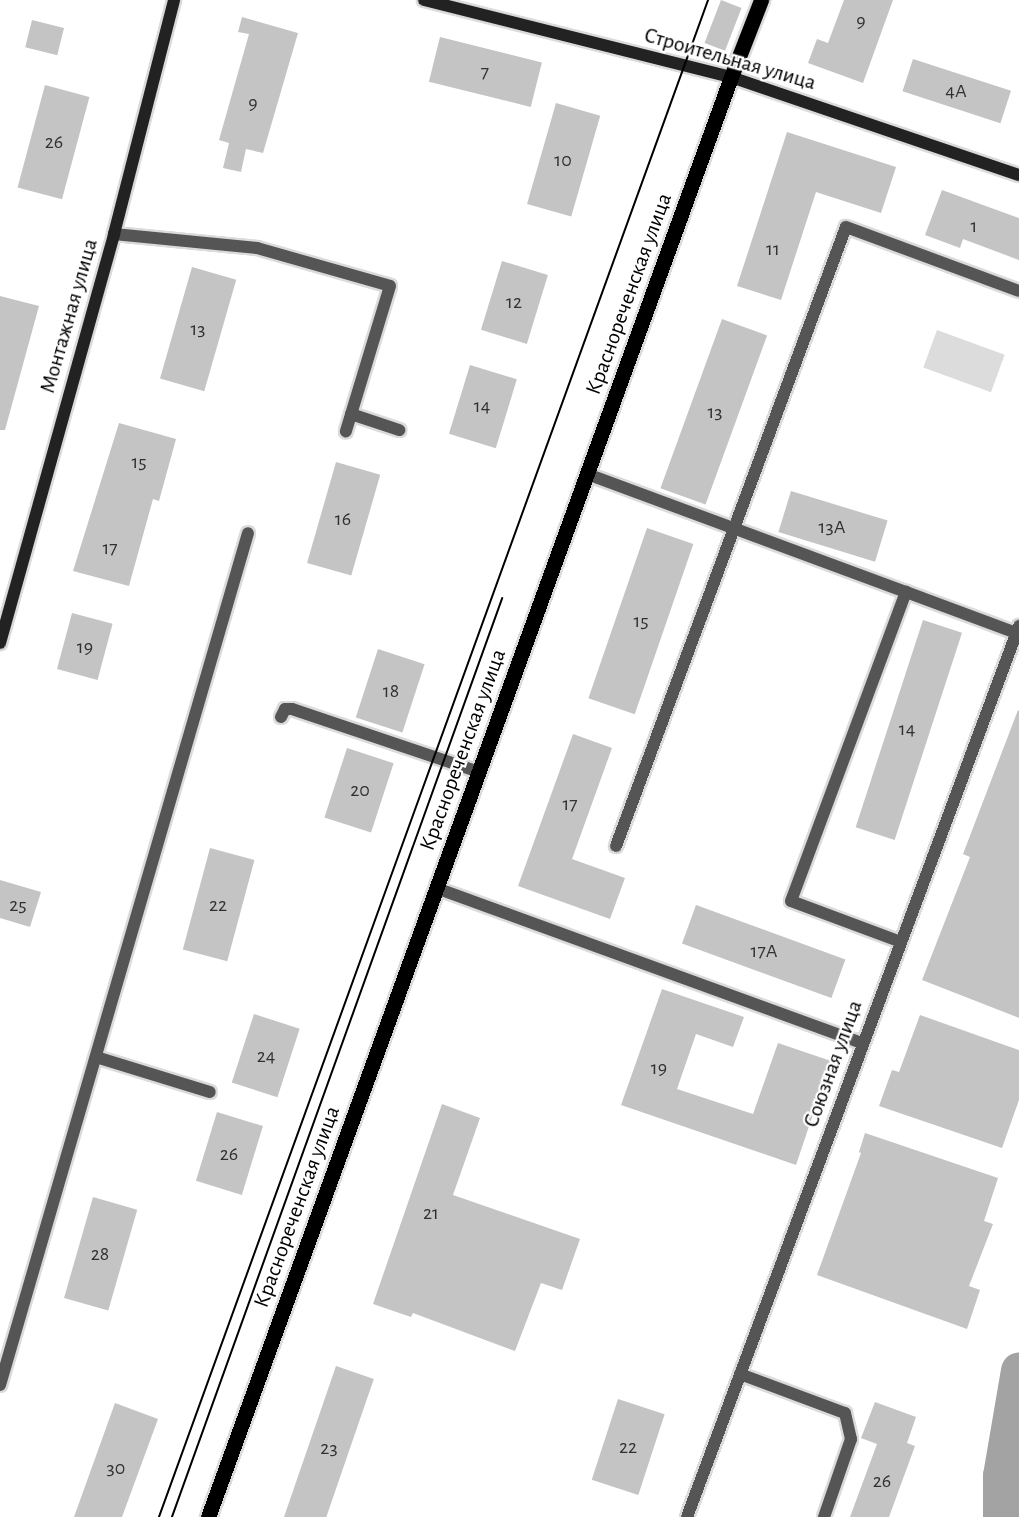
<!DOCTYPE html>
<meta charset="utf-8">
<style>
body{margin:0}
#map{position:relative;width:1019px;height:1517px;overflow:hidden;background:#fff;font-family:"Alegreya Sans",sans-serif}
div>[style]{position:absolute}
.green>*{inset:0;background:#dcdcdc;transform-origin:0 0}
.river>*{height:36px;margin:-18px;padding:0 18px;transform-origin:18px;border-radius:18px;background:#a3a3a3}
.building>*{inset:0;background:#c4c4c4;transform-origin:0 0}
.roads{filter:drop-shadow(2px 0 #dbdbdb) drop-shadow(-2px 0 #dbdbdb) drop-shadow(0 2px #dbdbdb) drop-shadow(0 -2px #dbdbdb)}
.lane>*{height:12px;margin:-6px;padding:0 6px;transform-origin:6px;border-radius:6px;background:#555}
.street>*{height:12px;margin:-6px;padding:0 6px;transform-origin:6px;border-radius:6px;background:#555}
.secondary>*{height:12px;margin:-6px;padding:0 6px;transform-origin:6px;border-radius:6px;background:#222}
.primary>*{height:15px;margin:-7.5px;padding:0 7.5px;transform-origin:7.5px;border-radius:7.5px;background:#000}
.tram>*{height:1.5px;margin:-0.75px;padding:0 0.75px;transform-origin:0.75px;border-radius:0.75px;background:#000}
span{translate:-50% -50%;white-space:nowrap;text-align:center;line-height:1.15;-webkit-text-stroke:4.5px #fff;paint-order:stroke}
.number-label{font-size:20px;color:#313131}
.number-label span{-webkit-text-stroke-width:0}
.street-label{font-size:22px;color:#000}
</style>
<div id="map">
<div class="green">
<div style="left:937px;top:330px;width:72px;height:40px;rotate:20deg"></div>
</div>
<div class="river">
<div style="left:1001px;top:1517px;width:41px;rotate:-90deg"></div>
<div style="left:1001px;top:1476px;width:107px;rotate:-80.3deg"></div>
</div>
<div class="building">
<div style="left:721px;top:0;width:22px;height:46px;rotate:21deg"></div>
<div style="clip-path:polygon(844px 0,893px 0,863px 83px,808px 63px,817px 39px,828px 43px)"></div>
<div style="clip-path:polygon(242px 17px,298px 33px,263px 153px,246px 149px,241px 172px,223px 168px,229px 143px,219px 140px,249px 34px,238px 32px)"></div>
<div style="left:32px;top:20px;width:33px;height:28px;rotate:14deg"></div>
<div style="left:440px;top:37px;width:105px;height:46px;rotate:14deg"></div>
<div style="left:913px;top:59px;width:103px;height:34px;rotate:18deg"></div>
<div style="left:45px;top:85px;width:46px;height:106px;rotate:15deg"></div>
<div style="left:556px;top:103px;width:46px;height:105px;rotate:16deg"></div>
<div style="clip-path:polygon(787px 132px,896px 167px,881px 213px,816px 192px,781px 300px,737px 286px)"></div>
<div style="clip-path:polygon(942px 190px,1019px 218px,1019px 260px,963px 239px,960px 248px,925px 235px)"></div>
<div style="left:502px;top:261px;width:48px;height:72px;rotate:17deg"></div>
<div style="left:192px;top:267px;width:46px;height:116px;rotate:16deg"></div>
<div style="clip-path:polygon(0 296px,39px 306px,5px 430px,0 430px)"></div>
<div style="left:722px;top:319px;width:48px;height:180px;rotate:20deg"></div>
<div style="left:470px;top:365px;width:49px;height:72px;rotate:17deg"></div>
<div style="clip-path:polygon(119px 423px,176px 439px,159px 501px,153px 499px,129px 586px,73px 571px)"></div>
<div style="left:336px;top:462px;width:46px;height:105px;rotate:16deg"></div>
<div style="left:791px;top:491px;width:101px;height:43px;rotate:17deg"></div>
<div style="left:647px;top:528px;width:49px;height:180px;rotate:19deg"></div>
<div style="left:72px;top:613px;width:42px;height:58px;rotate:15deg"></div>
<div style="left:923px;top:620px;width:41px;height:218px;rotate:18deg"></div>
<div style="left:378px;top:649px;width:49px;height:72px;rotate:18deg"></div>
<div style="clip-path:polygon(1018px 710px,1019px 711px,1019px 1018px,922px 980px,970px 857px,963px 854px)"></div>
<div style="clip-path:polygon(573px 734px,612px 748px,572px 859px,625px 878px,610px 919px,518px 886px)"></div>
<div style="left:347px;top:748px;width:49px;height:73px;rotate:18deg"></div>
<div style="left:210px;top:848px;width:46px;height:105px;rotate:15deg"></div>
<div style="clip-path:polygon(0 880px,41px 892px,30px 927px,0 918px)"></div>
<div style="left:696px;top:905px;width:159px;height:41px;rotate:20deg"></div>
<div style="clip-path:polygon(662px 989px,744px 1017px,733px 1047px,696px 1034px,677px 1089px,753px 1114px,778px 1043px,831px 1061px,796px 1165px,621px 1105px)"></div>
<div style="left:254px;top:1014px;width:48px;height:72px;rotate:18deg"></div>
<div style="clip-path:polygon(920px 1015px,1019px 1050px,1019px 1100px,1002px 1148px,879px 1106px,892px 1070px,899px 1072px)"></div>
<div style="clip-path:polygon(442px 1104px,480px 1118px,453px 1195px,580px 1239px,562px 1290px,541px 1283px,515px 1351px,413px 1313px,411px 1317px,373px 1304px)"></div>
<div style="left:217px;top:1112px;width:48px;height:72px;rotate:17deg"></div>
<div style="clip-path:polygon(865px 1133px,998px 1178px,984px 1221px,993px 1224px,969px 1286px,980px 1290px,967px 1329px,817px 1275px,861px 1153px,859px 1152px)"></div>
<div style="left:93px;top:1197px;width:46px;height:105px;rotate:16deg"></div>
<div style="left:336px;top:1366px;width:40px;height:160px;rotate:19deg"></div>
<div style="left:618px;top:1399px;width:49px;height:85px;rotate:18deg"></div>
<div style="clip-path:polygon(875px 1402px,916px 1417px,907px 1443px,915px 1446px,889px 1517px,850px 1517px,877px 1444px,861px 1438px)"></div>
<div style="clip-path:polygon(115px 1403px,158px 1419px,122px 1517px,74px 1517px)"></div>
</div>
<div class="roads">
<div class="lane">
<div style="left:114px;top:234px;width:144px;rotate:5.6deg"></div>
<div style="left:257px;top:248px;width:138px;rotate:15.9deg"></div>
<div style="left:390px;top:286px;width:152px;rotate:106.9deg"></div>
<div style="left:351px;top:414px;width:51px;rotate:18.4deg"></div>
<div style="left:587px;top:474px;width:340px;rotate:20.3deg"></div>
<div style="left:281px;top:717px;width:9px;rotate:-63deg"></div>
<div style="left:285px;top:709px;width:7px"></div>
<div style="left:292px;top:709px;width:197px;rotate:18.6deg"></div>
<div style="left:616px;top:846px;width:660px;rotate:-69.62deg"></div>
<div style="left:846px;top:227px;width:184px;rotate:20.3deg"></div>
<div style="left:901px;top:942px;width:117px;rotate:-159.6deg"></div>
<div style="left:791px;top:901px;width:330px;rotate:-69.6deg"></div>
<div style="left:906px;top:592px;width:117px;rotate:20.4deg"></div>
<div style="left:96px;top:1057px;width:119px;rotate:17.1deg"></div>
<div style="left:740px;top:1374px;width:112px;rotate:20.4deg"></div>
<div style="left:845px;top:1413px;width:27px;rotate:77deg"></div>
<div style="left:851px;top:1439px;width:83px;rotate:109.1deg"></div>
<div style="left:0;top:1385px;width:887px;rotate:-73.77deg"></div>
</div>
<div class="street">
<div style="left:436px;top:888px;width:454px;rotate:20deg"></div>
<div style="left:687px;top:1517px;width:951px;rotate:-69.56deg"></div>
</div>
<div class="secondary">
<div style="left:424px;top:0;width:317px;rotate:14.1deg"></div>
<div style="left:731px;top:77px;width:304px;rotate:18.8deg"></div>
<div style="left:0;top:643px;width:425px;rotate:-74.4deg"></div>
<div style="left:114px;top:234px;width:242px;rotate:-75.6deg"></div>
</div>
<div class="primary">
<div style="left:208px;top:1517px;width:1532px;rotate:-70.04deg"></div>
<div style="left:731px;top:77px;width:83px;rotate:-68.7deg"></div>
</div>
</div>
<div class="tram">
<div style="left:159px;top:1517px;width:1613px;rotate:-70.1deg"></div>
<div style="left:172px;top:1517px;width:976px;rotate:-70.23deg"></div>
</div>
<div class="number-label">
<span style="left:861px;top:21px">9</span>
<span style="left:485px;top:72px">7</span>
<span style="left:956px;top:91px">4А</span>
<span style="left:253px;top:103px">9</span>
<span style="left:54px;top:142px">26</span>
<span style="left:563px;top:160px">10</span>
<span style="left:974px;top:226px">1</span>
<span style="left:773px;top:249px">11</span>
<span style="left:514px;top:302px">12</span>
<span style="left:198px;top:329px">13</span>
<span style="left:482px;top:406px">14</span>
<span style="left:715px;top:412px">13</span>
<span style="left:139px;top:462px">15</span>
<span style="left:343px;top:519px">16</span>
<span style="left:832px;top:527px">13А</span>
<span style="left:110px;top:548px">17</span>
<span style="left:641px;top:621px">15</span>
<span style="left:85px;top:647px">19</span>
<span style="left:391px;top:691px">18</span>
<span style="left:907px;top:729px">14</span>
<span style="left:360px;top:790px">20</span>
<span style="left:570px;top:804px">17</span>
<span style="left:18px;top:905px">25</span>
<span style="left:218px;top:905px">22</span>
<span style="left:764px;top:951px">17А</span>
<span style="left:266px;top:1056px">24</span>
<span style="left:659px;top:1068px">19</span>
<span style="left:229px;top:1154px">26</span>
<span style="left:431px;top:1213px">21</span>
<span style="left:100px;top:1254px">28</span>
<span style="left:628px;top:1447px">22</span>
<span style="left:329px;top:1448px">23</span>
<span style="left:116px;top:1468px">30</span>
<span style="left:882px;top:1481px">26</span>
</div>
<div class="street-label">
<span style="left:730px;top:59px;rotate:16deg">Строительная улица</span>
<span style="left:629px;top:294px;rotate:-70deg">Краснореченская улица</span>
<span style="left:69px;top:316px;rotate:-74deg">Монтажная улица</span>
<span style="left:463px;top:750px;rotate:-70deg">Краснореченская улица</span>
<span style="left:833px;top:1064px;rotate:-70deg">Союзная улица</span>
<span style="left:297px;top:1207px;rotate:-70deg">Краснореченская улица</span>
</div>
</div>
